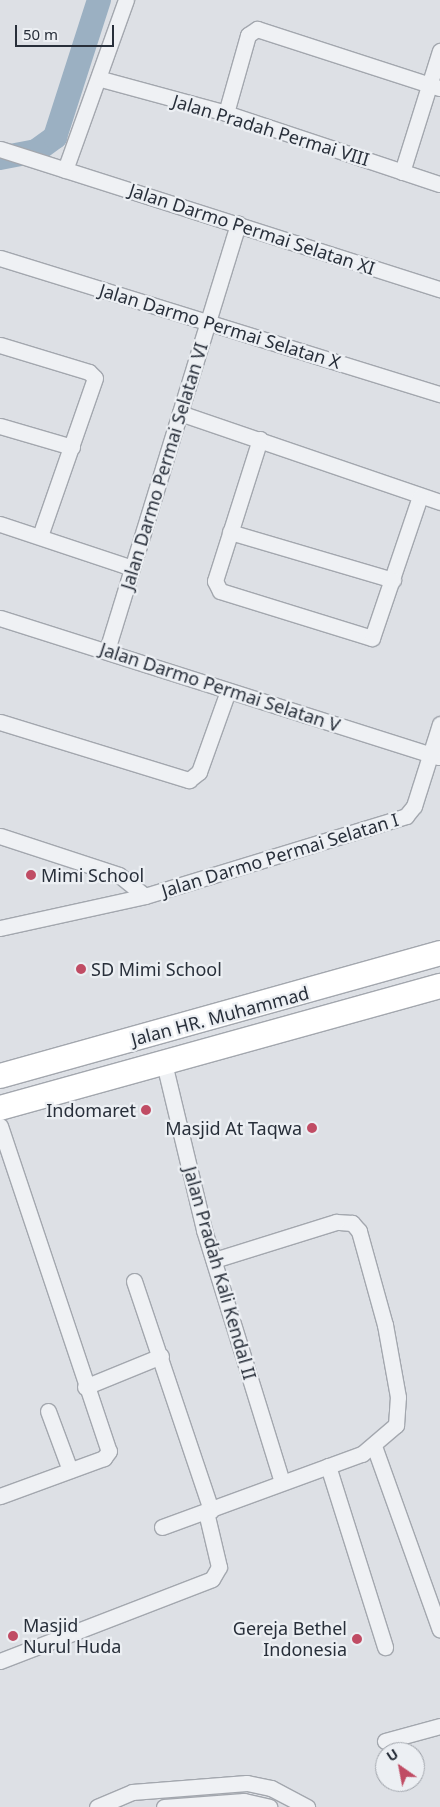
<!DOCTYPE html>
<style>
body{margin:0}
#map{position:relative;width:440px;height:1807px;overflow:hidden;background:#dde0e5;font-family:"Noto Sans",sans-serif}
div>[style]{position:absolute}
.river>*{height:24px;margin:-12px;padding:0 12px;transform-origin:12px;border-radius:12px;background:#9bb0c2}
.roads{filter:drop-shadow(1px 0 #a3a7ae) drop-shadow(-1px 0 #a3a7ae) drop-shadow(0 1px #a3a7ae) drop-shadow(0 -1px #a3a7ae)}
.street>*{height:15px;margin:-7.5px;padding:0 7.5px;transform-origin:7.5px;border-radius:7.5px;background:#eff1f4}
.primary>*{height:24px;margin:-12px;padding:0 12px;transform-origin:12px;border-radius:12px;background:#fff}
.dots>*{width:14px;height:14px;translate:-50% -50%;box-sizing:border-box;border:2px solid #eceff3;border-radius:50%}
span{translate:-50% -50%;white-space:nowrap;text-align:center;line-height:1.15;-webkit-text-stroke:4.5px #eceff3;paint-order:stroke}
.street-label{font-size:18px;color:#282f3a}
.poi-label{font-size:18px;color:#282f3a}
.left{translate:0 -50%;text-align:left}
.right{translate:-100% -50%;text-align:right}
.north{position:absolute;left:375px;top:1742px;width:50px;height:50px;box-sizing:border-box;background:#eceff3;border:1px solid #9ea2a9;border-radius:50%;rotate:327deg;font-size:14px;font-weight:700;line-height:20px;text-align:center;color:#282f3a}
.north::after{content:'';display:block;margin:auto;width:18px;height:22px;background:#c04c64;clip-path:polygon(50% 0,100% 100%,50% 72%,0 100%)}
.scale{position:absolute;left:15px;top:25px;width:99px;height:22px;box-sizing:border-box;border:2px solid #282f3a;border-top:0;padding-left:6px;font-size:15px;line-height:18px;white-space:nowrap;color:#282f3a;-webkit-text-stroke:4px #eceff3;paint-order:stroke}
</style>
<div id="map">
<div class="river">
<div style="left:0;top:158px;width:37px;rotate:-11deg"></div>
<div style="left:36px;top:151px;width:24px;rotate:-36deg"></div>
<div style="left:55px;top:137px;width:144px;rotate:-72.2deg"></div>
</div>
<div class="roads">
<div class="street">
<div style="left:101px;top:79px;width:130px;rotate:15.2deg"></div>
<div style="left:226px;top:113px;width:225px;rotate:18.4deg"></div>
<div style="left:226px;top:113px;width:81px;rotate:-74.2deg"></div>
<div style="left:248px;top:35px;width:11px;rotate:-34deg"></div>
<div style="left:257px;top:29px;width:192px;rotate:17.9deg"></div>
<div style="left:0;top:149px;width:462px;rotate:17.7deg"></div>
<div style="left:65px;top:170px;width:181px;rotate:-70.3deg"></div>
<div style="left:402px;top:172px;width:127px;rotate:-72.6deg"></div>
<div style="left:0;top:258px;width:461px;rotate:17.2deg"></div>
<div style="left:0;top:345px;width:93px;rotate:16.9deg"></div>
<div style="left:89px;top:372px;width:8px;rotate:45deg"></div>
<div style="left:95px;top:378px;width:167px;rotate:109.2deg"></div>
<div style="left:180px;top:413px;width:275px;rotate:18.9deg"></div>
<div style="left:0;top:426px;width:75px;rotate:16.3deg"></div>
<div style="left:260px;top:439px;width:149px;rotate:107.6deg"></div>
<div style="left:215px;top:581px;width:11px;rotate:63deg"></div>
<div style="left:220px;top:591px;width:159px;rotate:17.2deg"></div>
<div style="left:372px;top:638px;width:150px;rotate:-71.3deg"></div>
<div style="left:0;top:524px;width:139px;rotate:18.4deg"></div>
<div style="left:230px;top:532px;width:170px;rotate:16.4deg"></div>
<div style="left:0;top:618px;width:460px;rotate:17.6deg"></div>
<div style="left:107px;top:650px;width:446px;rotate:-72.9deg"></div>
<div style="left:0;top:722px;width:198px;rotate:17.1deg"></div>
<div style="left:189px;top:780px;width:13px;rotate:-39deg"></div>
<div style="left:199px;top:772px;width:86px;rotate:-70.3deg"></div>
<div style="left:0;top:836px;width:125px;rotate:18.1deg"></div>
<div style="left:119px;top:875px;width:33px;rotate:39deg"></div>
<div style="left:0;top:928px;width:148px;rotate:-12.4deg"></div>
<div style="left:145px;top:896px;width:273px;rotate:-17deg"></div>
<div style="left:406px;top:816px;width:13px;rotate:-51deg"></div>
<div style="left:414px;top:806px;width:86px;rotate:-72.4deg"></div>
<div style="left:164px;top:1063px;width:172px;rotate:76.5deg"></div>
<div style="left:204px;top:1230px;width:264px;rotate:72.8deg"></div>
<div style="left:0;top:1126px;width:343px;rotate:71.5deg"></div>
<div style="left:109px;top:1451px;width:9px;rotate:126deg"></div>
<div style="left:104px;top:1458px;width:111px;rotate:159.9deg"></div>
<div style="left:134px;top:1281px;width:242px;rotate:71.4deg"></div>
<div style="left:85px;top:1387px;width:82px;rotate:-22.2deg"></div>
<div style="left:48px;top:1411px;width:63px;rotate:69.6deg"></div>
<div style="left:374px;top:1446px;width:195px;rotate:70.3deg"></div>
<div style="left:328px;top:1466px;width:190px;rotate:72.5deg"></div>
<div style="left:162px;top:1527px;width:213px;rotate:-20.1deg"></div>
<div style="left:362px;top:1454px;width:45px;rotate:-40.5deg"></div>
<div style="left:396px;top:1425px;width:28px;rotate:-86deg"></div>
<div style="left:398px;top:1397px;width:73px;rotate:-100.2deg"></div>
<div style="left:385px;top:1325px;width:98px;rotate:-105.5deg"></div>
<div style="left:359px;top:1231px;width:11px;rotate:-131deg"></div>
<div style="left:352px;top:1223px;width:16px;rotate:-176deg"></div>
<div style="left:336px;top:1222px;width:128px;rotate:162.7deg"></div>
<div style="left:0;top:1661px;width:227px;rotate:-21.1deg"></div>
<div style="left:212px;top:1579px;width:14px;rotate:-60deg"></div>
<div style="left:219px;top:1567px;width:57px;rotate:-103.3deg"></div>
<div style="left:385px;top:1741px;width:57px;rotate:-15.3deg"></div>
<div style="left:97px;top:1807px;width:38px;rotate:-23deg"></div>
<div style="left:132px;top:1792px;width:115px;rotate:-4.5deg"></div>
<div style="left:247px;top:1783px;width:25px;rotate:12deg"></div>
<div style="left:271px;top:1788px;width:41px;rotate:27.8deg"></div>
<div style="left:164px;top:1807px;width:80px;rotate:-4.3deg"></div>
<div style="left:244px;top:1801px;width:26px;rotate:13deg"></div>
</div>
<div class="primary">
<div style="left:0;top:1076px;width:457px;rotate:-15.6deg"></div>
<div style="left:0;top:1108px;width:457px;rotate:-15.5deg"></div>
</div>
</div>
<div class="dots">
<div style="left:31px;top:875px;background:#c04c64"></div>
<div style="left:81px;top:969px;background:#c04c64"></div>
<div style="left:146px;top:1110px;background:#c04c64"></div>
<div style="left:312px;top:1128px;background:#c04c64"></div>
<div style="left:13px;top:1636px;background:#c04c64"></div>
<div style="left:357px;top:1639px;background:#c04c64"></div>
</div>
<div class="street-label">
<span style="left:271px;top:130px;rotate:17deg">Jalan Pradah Permai VIII</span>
<span style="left:252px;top:229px;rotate:18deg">Jalan Darmo Permai Selatan XI</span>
<span style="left:220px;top:326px;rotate:17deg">Jalan Darmo Permai Selatan X</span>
<span style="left:164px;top:466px;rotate:-73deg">Jalan Darmo Permai Selatan VI</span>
<span style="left:220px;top:687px;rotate:18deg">Jalan Darmo Permai Selatan V</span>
<span style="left:280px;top:855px;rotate:-17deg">Jalan Darmo Permai Selatan I</span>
<span style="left:220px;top:1016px;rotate:-15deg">Jalan HR. Muhammad</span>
<span style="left:220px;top:1273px;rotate:74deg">Jalan Pradah Kali Kendal II</span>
</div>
<div class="poi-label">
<span class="left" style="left:41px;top:875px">Mimi School</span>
<span class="left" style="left:91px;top:969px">SD Mimi School</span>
<span class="right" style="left:136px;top:1110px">Indomaret</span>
<span class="right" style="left:302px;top:1128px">Masjid At Taqwa</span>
<span class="left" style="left:23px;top:1636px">Masjid<br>Nurul Huda</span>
<span class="right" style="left:347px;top:1639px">Gereja Bethel<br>Indonesia</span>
</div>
<div class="north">U</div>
<div class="scale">50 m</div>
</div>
